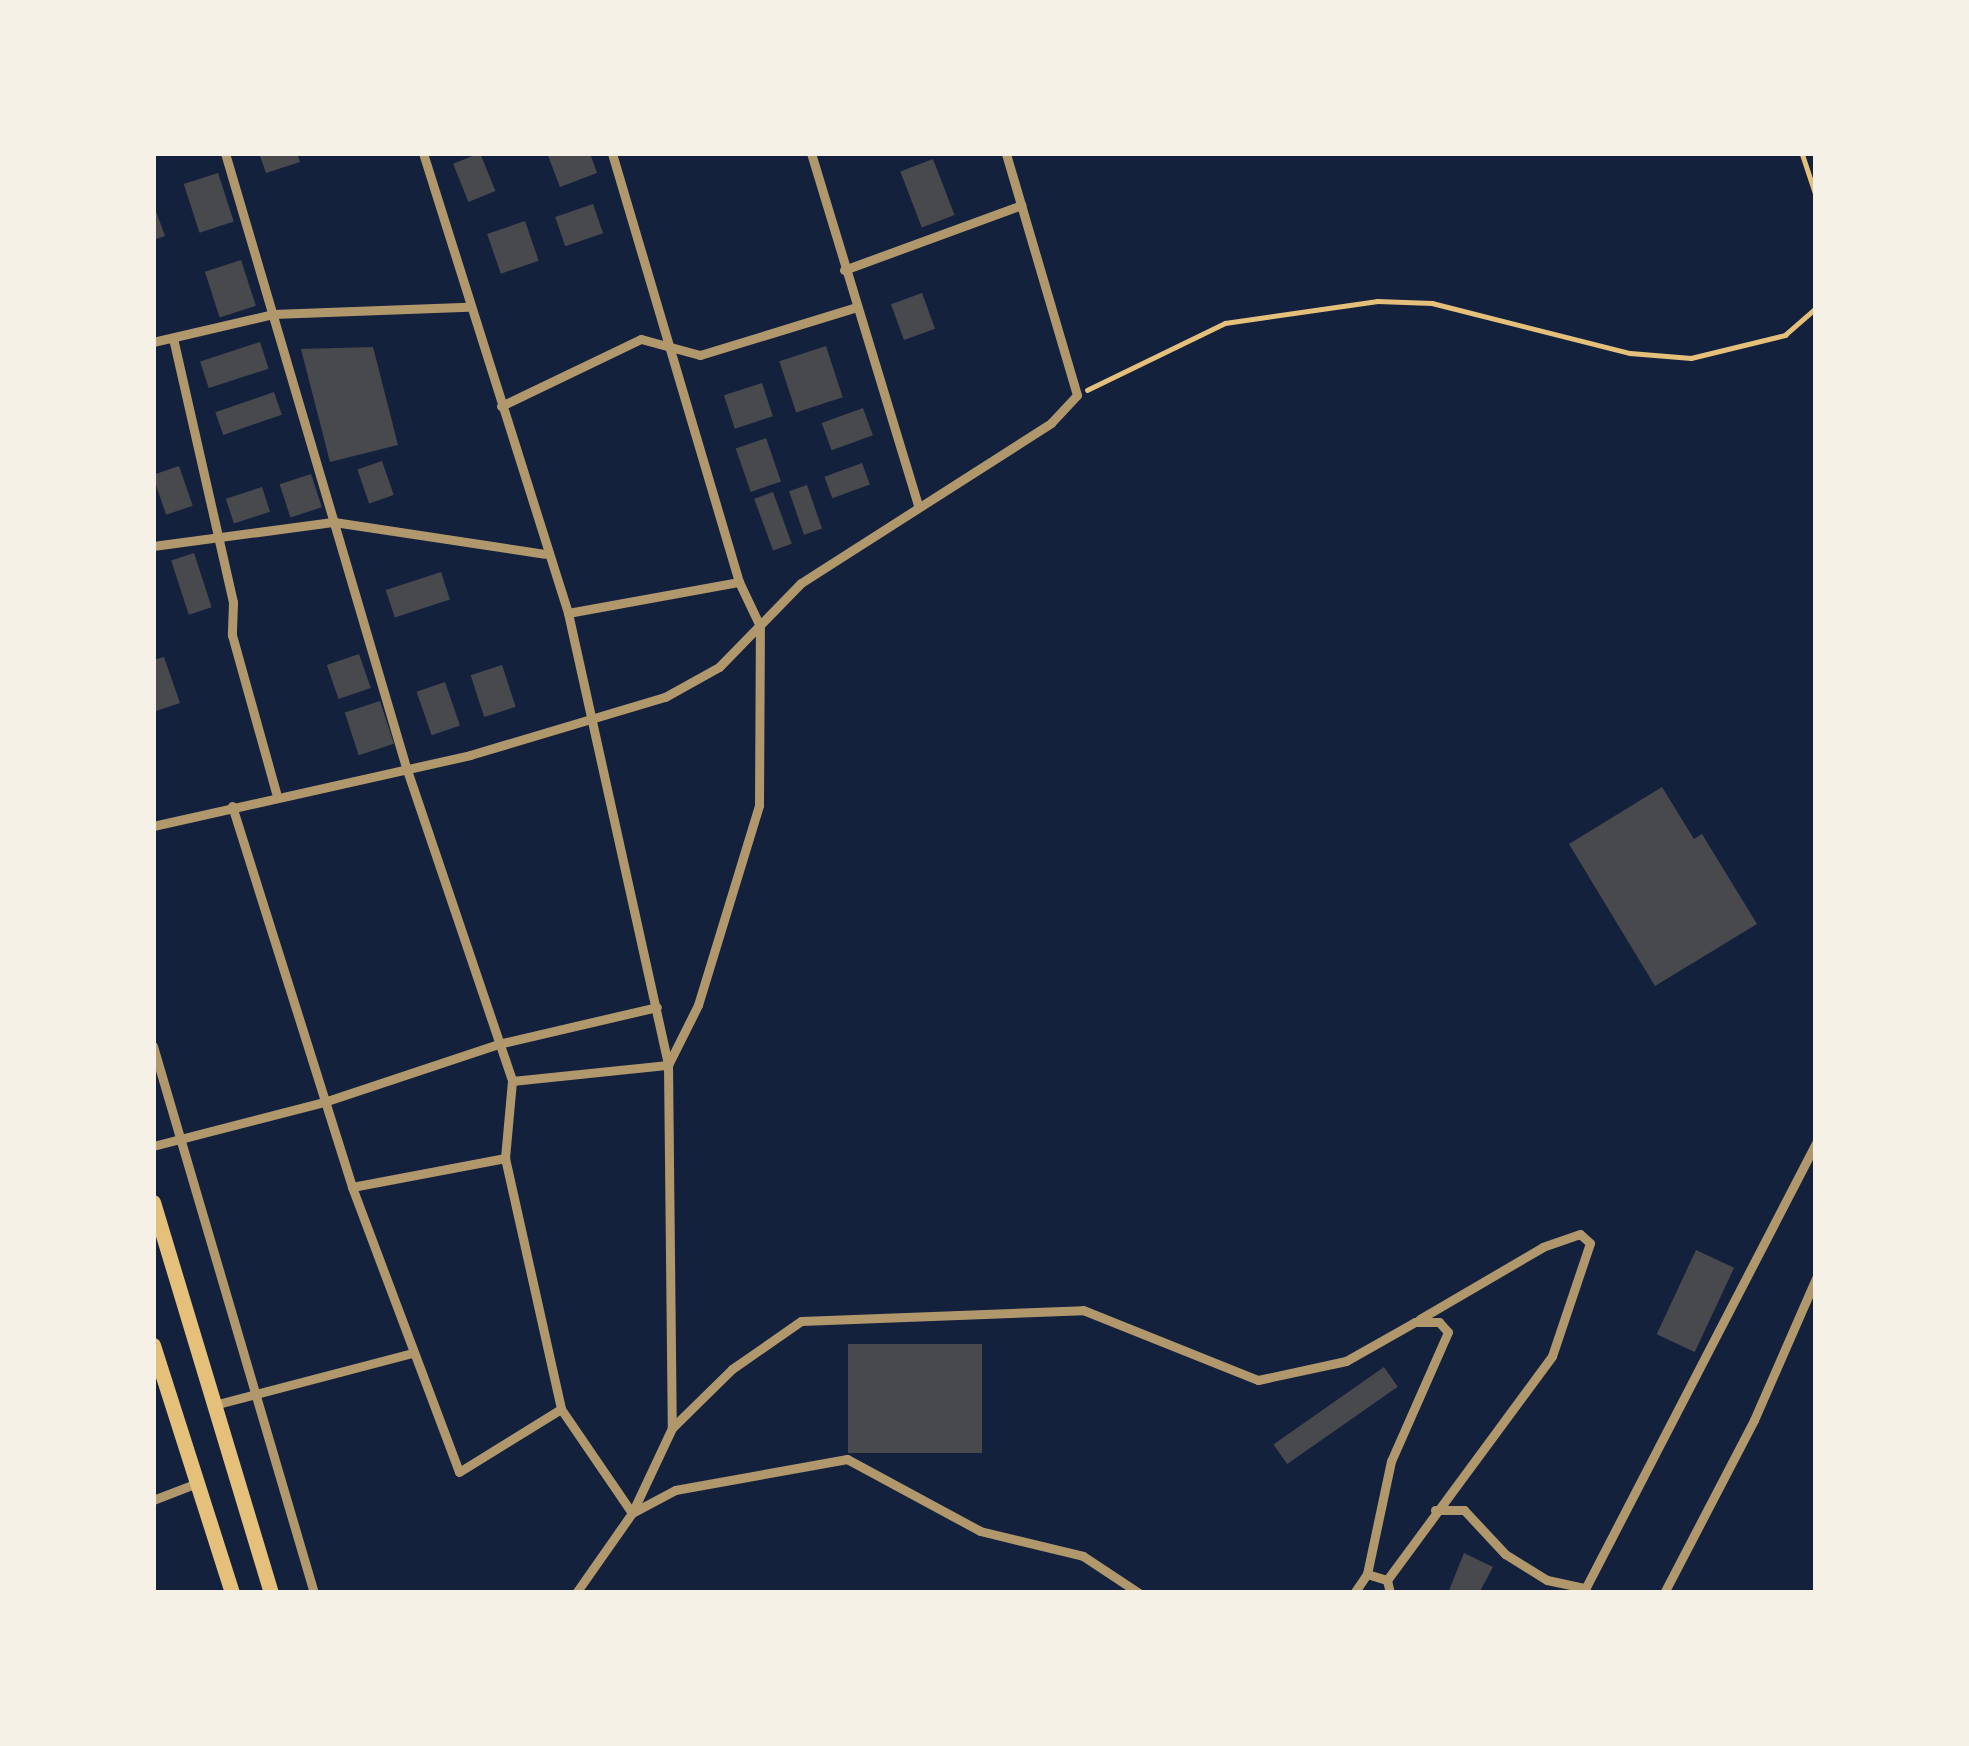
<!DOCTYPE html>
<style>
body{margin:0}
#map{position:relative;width:1969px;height:1746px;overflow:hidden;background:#14213d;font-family:"Playfair Display",serif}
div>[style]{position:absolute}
.building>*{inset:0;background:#48494c;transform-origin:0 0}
.path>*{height:4.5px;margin:-2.25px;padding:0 2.25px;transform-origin:2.25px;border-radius:2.25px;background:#e5c07b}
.minor>*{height:9px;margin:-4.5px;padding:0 4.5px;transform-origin:4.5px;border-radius:4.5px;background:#b1986c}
.trunk>*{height:15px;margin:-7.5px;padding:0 7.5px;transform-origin:7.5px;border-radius:7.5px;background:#e5c07b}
span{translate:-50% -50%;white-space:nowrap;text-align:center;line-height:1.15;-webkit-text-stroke:9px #f6f1e7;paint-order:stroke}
.frame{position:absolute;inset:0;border:156px solid #f6f1e7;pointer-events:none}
</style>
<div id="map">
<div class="building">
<div style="clip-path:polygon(259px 153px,297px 153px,300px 162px,266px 173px)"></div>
<div style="left:480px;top:153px;width:41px;height:29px;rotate:68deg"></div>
<div style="clip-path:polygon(547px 153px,590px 153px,597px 173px,560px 187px)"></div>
<div style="left:933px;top:159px;width:60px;height:35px;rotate:69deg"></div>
<div style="left:218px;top:173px;width:51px;height:36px;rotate:72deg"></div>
<div style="clip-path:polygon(153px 203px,165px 236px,153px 240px)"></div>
<div style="left:593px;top:204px;width:31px;height:40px;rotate:71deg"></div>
<div style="left:525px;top:221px;width:42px;height:40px;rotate:71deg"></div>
<div style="left:241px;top:260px;width:48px;height:38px;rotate:72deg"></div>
<div style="left:922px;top:293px;width:38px;height:33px;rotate:70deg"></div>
<div style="left:260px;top:342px;width:28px;height:63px;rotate:72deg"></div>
<div style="left:826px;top:346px;width:54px;height:49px;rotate:72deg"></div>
<div style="clip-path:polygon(373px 347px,398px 445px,330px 462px,301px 349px)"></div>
<div style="left:762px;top:383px;width:35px;height:40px;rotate:72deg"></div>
<div style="left:274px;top:392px;width:24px;height:62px;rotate:71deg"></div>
<div style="left:863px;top:408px;width:29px;height:44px;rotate:70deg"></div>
<div style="left:766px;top:438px;width:46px;height:32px;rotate:71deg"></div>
<div style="left:382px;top:461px;width:36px;height:26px;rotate:71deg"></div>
<div style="left:862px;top:463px;width:23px;height:40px;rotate:70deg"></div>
<div style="left:179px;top:466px;width:42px;height:28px;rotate:71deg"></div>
<div style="left:311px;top:474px;width:35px;height:33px;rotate:72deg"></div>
<div style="left:807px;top:485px;width:46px;height:19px;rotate:71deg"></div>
<div style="left:262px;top:487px;width:26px;height:38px;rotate:72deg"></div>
<div style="left:773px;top:492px;width:55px;height:20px;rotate:70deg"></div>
<div style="left:194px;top:553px;width:57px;height:24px;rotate:72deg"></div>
<div style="left:441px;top:572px;width:29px;height:58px;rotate:72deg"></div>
<div style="left:359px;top:654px;width:36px;height:34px;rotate:71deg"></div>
<div style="clip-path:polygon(164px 657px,180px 703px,153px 712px,153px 660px)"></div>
<div style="left:502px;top:665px;width:44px;height:33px;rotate:72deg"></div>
<div style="left:445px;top:682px;width:46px;height:30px;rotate:71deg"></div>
<div style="left:380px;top:701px;width:45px;height:37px;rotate:72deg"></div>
<div style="clip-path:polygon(1662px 787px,1694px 839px,1702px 834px,1757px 924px,1655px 986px,1569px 844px)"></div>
<div style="left:1696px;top:1250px;width:42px;height:93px;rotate:25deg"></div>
<div style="left:848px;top:1344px;width:134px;height:109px"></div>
<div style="left:1384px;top:1367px;width:24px;height:135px;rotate:55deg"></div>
<div style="clip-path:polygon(1464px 1553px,1493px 1567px,1479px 1593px,1448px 1593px)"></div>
</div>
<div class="path">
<div style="left:1802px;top:153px;width:44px;rotate:71.6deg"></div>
<div style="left:1087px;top:390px;width:153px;rotate:-25.9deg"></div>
<div style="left:1225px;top:323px;width:154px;rotate:-8.2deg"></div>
<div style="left:1377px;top:301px;width:55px;rotate:2.1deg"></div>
<div style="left:1432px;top:303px;width:204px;rotate:14.2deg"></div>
<div style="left:1630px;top:353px;width:61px;rotate:4.7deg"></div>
<div style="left:1691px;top:358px;width:97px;rotate:-13.7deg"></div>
<div style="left:1785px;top:335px;width:41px;rotate:-41.1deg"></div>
</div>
<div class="minor">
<div style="left:225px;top:153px;width:640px;rotate:73.58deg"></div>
<div style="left:406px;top:767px;width:331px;rotate:71.3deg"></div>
<div style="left:512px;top:1081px;width:77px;rotate:95.2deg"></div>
<div style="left:505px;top:1158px;width:257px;rotate:77.4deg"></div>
<div style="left:561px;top:1409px;width:126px;rotate:55.7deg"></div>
<div style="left:632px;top:1513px;width:49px;rotate:-28.1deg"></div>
<div style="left:675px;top:1490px;width:175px;rotate:-10.2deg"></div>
<div style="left:847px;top:1459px;width:151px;rotate:28.4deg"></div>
<div style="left:980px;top:1531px;width:106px;rotate:13.6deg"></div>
<div style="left:1083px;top:1556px;width:67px;rotate:33.5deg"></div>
<div style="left:423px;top:153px;width:482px;rotate:72.5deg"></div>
<div style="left:568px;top:613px;width:463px;rotate:77.5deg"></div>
<div style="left:668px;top:1065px;width:363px;rotate:89.4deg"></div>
<div style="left:672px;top:1428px;width:94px;rotate:115.2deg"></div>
<div style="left:632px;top:1513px;width:98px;rotate:125deg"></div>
<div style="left:811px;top:153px;width:369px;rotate:73.1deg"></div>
<div style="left:844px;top:270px;width:189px;rotate:-20.1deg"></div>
<div style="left:173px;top:338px;width:271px;rotate:77.2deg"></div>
<div style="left:233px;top:602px;width:33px;rotate:92deg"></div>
<div style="left:232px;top:635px;width:164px;rotate:74.4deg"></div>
<div style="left:153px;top:342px;width:123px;rotate:-13.1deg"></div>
<div style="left:273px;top:314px;width:195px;rotate:-2.1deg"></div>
<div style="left:501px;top:406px;width:155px;rotate:-25.6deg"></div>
<div style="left:641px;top:339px;width:61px;rotate:15.2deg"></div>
<div style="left:700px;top:355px;width:161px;rotate:-17deg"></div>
<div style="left:153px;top:546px;width:183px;rotate:-7.6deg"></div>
<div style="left:334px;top:522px;width:213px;rotate:8.6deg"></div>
<div style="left:568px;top:613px;width:174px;rotate:-10.3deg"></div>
<div style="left:232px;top:806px;width:399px;rotate:72.5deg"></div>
<div style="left:352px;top:1187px;width:304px;rotate:69.4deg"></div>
<div style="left:459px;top:1472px;width:120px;rotate:-31.7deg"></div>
<div style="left:153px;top:826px;width:325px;rotate:-12.6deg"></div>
<div style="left:470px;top:755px;width:203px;rotate:-16.6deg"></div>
<div style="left:665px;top:697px;width:62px;rotate:-29.1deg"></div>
<div style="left:719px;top:667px;width:117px;rotate:-45.7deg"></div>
<div style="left:801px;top:583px;width:297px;rotate:-32.6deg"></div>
<div style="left:1051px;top:423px;width:38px;rotate:-47deg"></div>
<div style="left:1077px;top:395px;width:252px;rotate:-106.4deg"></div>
<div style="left:153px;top:1046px;width:570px;rotate:73.6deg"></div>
<div style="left:512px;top:1081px;width:157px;rotate:-5.9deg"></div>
<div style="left:668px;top:1065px;width:67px;rotate:-63.4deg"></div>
<div style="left:698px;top:1005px;width:209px;rotate:-73deg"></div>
<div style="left:759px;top:805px;width:179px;rotate:-89.7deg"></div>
<div style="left:760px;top:626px;width:49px;rotate:-115.5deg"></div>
<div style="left:739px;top:582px;width:447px;rotate:-106.5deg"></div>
<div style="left:153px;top:1146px;width:177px;rotate:-14.4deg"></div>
<div style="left:324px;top:1102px;width:183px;rotate:-18.4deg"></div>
<div style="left:498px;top:1044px;width:163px;rotate:-13.1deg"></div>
<div style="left:352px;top:1187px;width:156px;rotate:-10.7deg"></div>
<div style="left:214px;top:1405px;width:205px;rotate:-14.7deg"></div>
<div style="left:672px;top:1428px;width:84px;rotate:-44.5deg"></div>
<div style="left:732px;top:1369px;width:84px;rotate:-34.8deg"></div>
<div style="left:801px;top:1321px;width:282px;rotate:-2.2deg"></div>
<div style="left:1083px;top:1310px;width:188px;rotate:21.8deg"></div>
<div style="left:1258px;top:1380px;width:90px;rotate:-12.2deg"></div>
<div style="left:1346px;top:1361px;width:79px;rotate:-29.5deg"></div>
<div style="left:1415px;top:1322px;width:24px"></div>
<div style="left:1439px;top:1322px;width:13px;rotate:48deg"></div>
<div style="left:1448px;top:1332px;width:141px;rotate:113.8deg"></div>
<div style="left:1391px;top:1461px;width:116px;rotate:102deg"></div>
<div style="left:1367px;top:1574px;width:23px;rotate:124deg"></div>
<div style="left:153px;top:1500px;width:47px;rotate:-21.1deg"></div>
<div style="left:1435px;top:1510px;width:29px"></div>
<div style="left:1464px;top:1510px;width:60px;rotate:47deg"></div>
<div style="left:1505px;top:1554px;width:49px;rotate:31.8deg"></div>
<div style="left:1547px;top:1580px;width:40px;rotate:12deg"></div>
<div style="left:1367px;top:1574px;width:21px;rotate:17deg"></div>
<div style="left:1387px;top:1580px;width:13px;rotate:77deg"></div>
<div style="left:1387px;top:1580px;width:278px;rotate:-53.6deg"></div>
<div style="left:1552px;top:1356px;width:119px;rotate:-71.4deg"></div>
<div style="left:1590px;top:1243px;width:13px;rotate:-138deg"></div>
<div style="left:1580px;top:1234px;width:39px;rotate:161deg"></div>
<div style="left:1543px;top:1247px;width:143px;rotate:149.7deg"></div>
<div style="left:1583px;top:1593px;width:507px;rotate:-62.63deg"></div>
<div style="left:1664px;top:1593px;width:195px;rotate:-62.5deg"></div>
<div style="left:1754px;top:1420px;width:155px;rotate:-66.4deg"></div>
</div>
<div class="trunk">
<div style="left:153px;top:1202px;width:408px;rotate:73.2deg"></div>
<div style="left:153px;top:1345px;width:260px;rotate:72.3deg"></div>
</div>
<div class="frame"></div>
</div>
